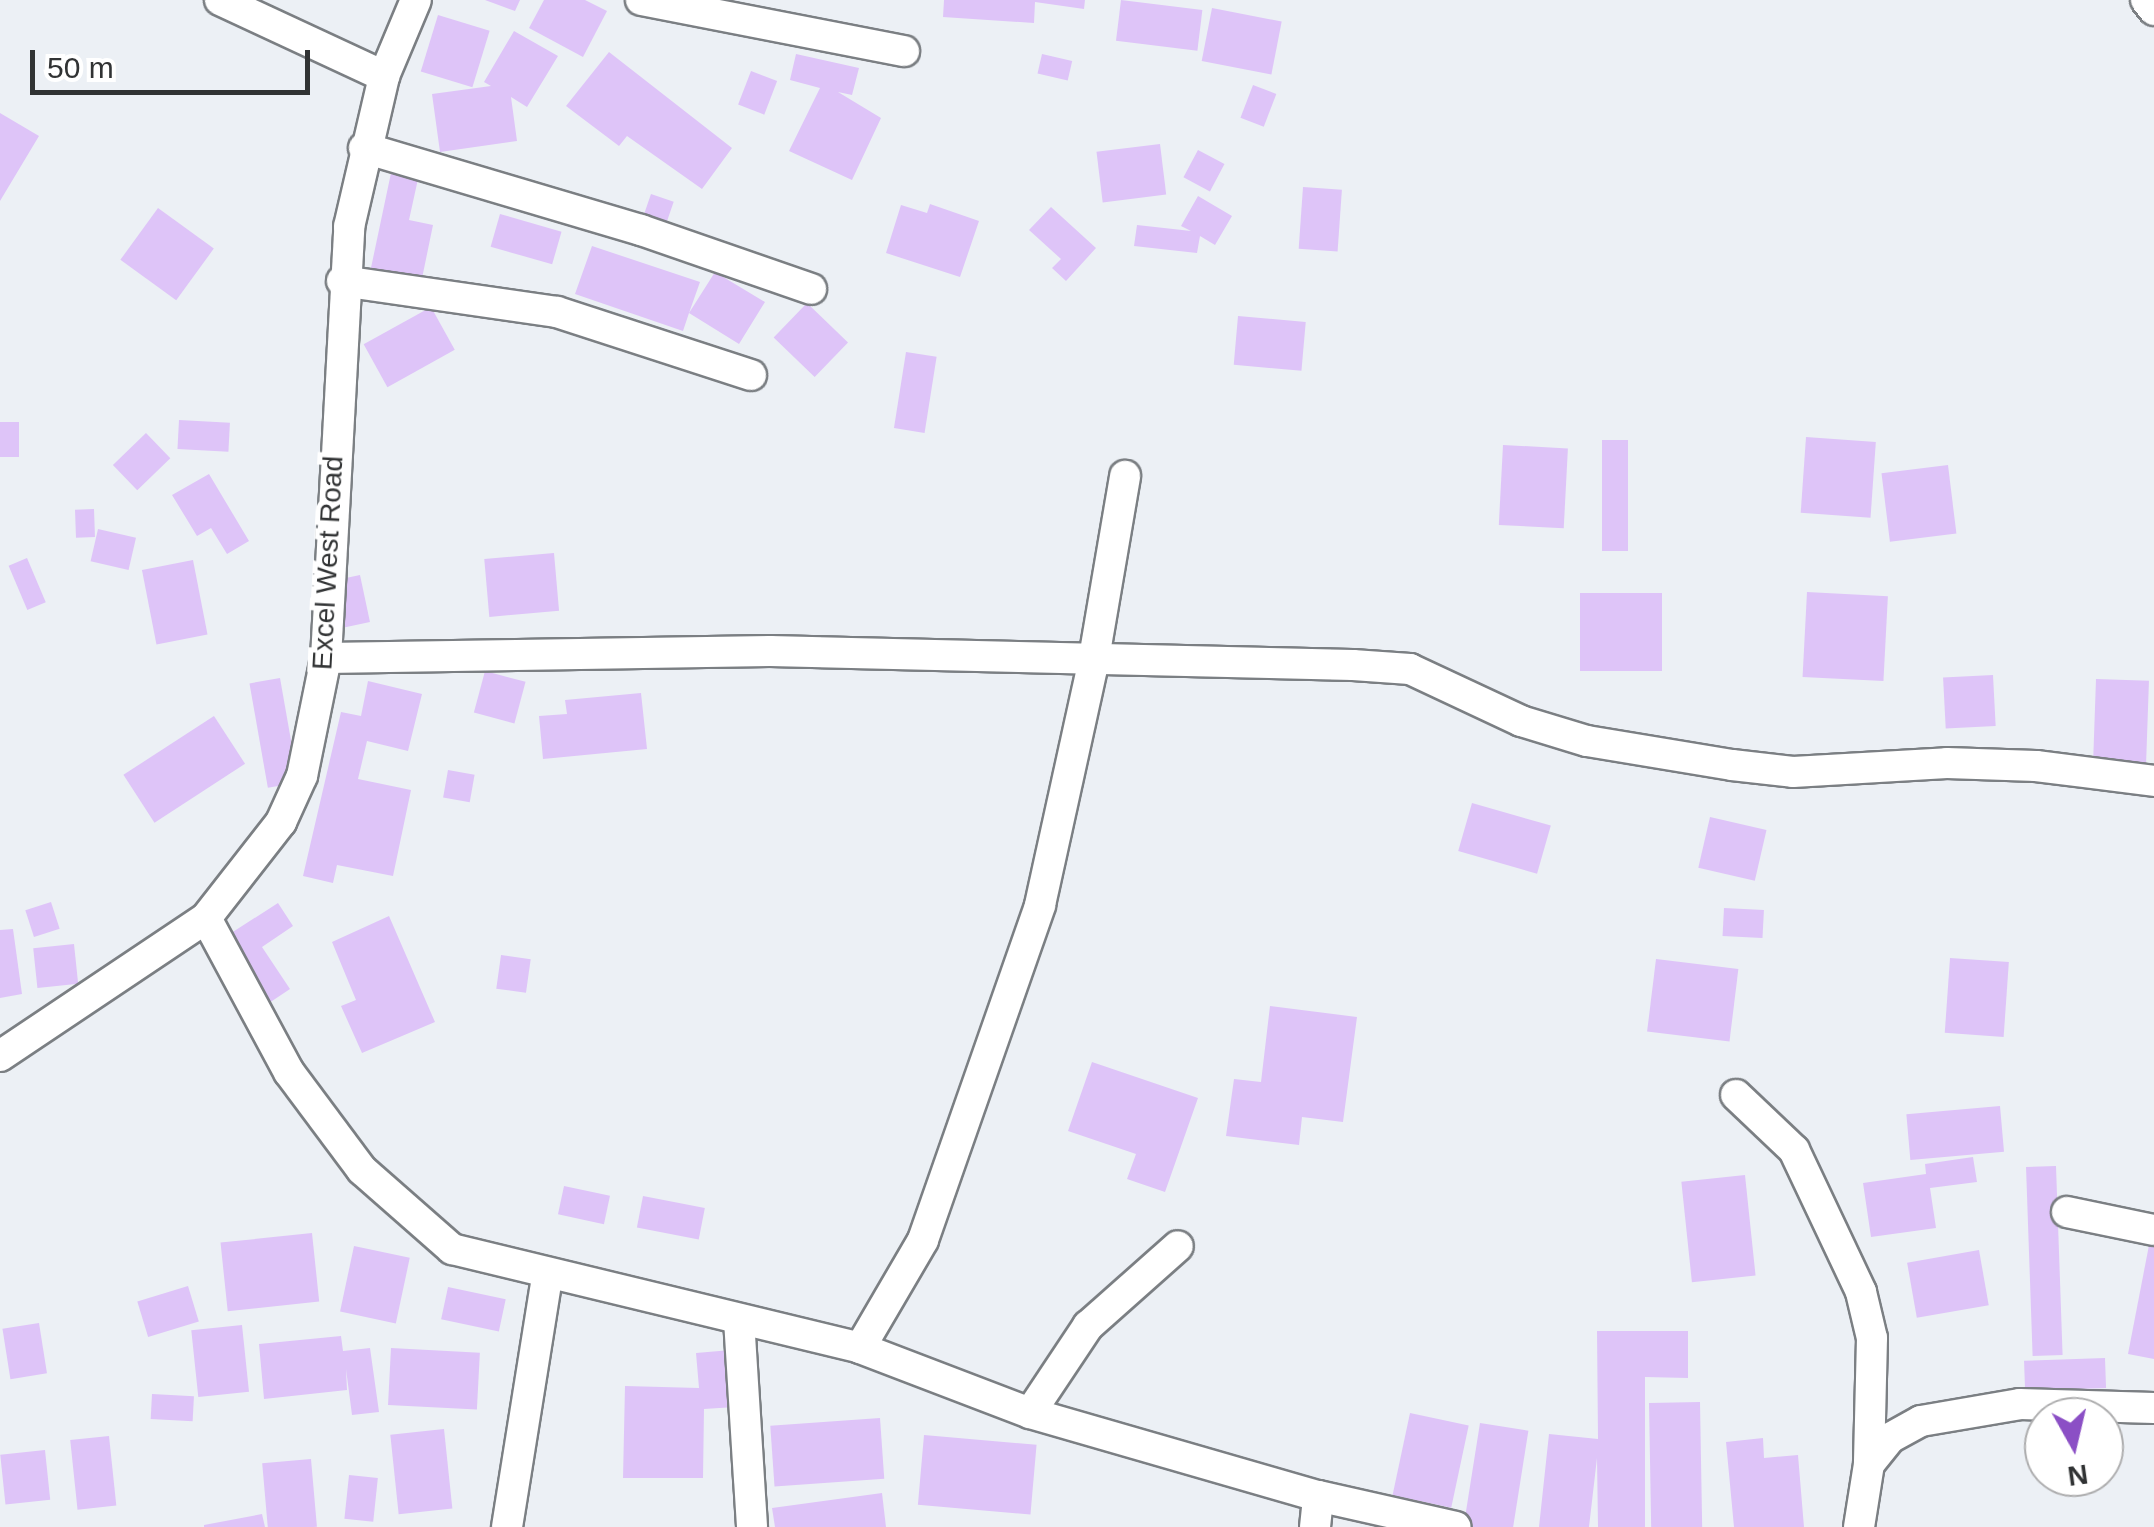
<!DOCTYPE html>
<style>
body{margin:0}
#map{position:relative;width:2154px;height:1527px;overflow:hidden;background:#ecf0f5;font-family:Arial,sans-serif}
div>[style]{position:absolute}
.building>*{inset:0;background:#dec4f8;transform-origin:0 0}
.roads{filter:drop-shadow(2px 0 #7b7f83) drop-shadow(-2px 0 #7b7f83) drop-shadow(0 2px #7b7f83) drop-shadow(0 -2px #7b7f83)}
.minor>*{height:30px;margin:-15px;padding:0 15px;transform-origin:15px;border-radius:15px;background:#fff}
span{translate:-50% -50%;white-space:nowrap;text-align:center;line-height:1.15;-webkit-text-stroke:10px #fff;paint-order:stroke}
.street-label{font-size:28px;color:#313334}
.north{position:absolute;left:2024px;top:1397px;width:100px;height:100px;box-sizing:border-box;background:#fff;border:2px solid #adadae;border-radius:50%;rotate:172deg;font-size:28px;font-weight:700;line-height:40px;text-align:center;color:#313334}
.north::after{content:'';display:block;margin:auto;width:35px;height:45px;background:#8b4fc5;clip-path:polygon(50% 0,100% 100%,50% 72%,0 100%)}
.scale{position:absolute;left:30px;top:50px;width:280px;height:45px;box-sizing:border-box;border:5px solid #313334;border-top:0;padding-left:12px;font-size:30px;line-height:35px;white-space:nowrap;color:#313334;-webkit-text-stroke:8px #fff;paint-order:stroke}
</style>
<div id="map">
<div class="building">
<div style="clip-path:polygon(485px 0,520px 0,515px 11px)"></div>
<div style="clip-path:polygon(544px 0,585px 0,607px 11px,583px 57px,529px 28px)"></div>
<div style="clip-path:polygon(944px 0,1085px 0,1084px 9px,1035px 2px,1034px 23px,943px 17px)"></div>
<div style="left:1121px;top:0;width:82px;height:41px;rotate:7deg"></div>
<div style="left:1212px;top:8px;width:71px;height:54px;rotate:11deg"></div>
<div style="left:438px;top:15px;width:54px;height:59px;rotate:17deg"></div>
<div style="clip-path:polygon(514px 31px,558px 56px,527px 107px,511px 97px,517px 141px,440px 152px,432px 94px,491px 86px,484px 82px)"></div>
<div style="clip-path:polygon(609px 52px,732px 148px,702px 189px,627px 136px,619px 146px,566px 106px)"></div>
<div style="clip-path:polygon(796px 54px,859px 68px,852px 95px,838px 92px,881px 118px,852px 180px,789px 151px,820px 88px,790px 80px)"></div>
<div style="left:1042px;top:54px;width:31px;height:20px;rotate:13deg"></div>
<div style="left:751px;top:71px;width:28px;height:36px;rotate:21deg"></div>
<div style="left:1253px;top:85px;width:25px;height:35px;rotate:21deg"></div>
<div style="clip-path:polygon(0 113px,39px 136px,0 201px)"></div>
<div style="left:1160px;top:144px;width:51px;height:64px;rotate:83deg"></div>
<div style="left:1198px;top:150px;width:30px;height:31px;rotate:28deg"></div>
<div style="clip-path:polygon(391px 173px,418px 179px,409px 220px,433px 225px,419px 293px,368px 282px)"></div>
<div style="left:1303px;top:187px;width:39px;height:62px;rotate:4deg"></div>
<div style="left:651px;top:194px;width:24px;height:33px;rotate:19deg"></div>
<div style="clip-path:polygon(1198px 196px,1232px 216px,1215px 245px,1200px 236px,1197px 253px,1134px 246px,1137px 225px,1191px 231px,1181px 226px)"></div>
<div style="clip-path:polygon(930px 204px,979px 221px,960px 277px,886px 253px,901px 205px,927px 213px)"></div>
<div style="clip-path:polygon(1051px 207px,1096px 248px,1066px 281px,1052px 268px,1061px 259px,1029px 230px)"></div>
<div style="left:158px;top:208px;width:69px;height:64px;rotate:36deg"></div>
<div style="left:500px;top:214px;width:64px;height:34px;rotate:16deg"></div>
<div style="clip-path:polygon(592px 246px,700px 282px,689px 313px,715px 272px,765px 302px,739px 344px,689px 313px,683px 331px,575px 294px)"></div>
<div style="left:807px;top:303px;width:57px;height:48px;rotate:44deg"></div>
<div style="left:431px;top:307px;width:49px;height:77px;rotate:61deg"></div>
<div style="left:1238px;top:316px;width:68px;height:49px;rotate:5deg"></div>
<div style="left:906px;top:352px;width:31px;height:77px;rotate:9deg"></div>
<div style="left:179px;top:420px;width:51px;height:29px;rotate:3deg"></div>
<div style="left:0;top:422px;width:19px;height:35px"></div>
<div style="left:146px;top:433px;width:35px;height:46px;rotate:46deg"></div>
<div style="left:1806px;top:437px;width:70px;height:76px;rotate:4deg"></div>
<div style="left:1602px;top:440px;width:26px;height:111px"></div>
<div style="left:1503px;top:445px;width:65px;height:80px;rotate:3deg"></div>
<div style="left:1948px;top:465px;width:69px;height:67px;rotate:83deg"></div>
<div style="clip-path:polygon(209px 474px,249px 541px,227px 554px,211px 528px,197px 536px,172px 495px)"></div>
<div style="left:94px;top:509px;width:28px;height:19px;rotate:88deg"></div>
<div style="left:98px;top:529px;width:39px;height:33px;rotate:13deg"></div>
<div style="left:554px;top:553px;width:58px;height:70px;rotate:85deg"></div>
<div style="left:27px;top:558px;width:48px;height:20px;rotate:67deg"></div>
<div style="left:193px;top:560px;width:76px;height:52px;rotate:79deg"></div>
<div style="left:360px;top:575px;width:48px;height:36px;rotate:78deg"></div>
<div style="left:1807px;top:592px;width:81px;height:85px;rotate:3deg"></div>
<div style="left:1580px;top:593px;width:82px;height:78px"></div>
<div style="left:485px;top:671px;width:42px;height:43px;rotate:15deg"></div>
<div style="left:1993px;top:675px;width:51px;height:50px;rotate:87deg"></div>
<div style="left:280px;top:678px;width:106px;height:31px;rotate:80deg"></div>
<div style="left:2096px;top:679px;width:53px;height:88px;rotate:2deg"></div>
<div style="clip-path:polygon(368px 681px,422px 694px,408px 751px,367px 741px,358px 779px,411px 790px,393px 876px,337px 865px,333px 883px,303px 876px,341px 712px,361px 716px)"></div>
<div style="clip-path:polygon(641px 693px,647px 749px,543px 759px,539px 716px,567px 714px,565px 700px)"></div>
<div style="left:214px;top:716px;width:57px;height:108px;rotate:57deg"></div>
<div style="left:448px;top:770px;width:27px;height:28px;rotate:10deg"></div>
<div style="left:1472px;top:803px;width:82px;height:50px;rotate:16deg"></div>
<div style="left:1710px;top:817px;width:58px;height:52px;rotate:13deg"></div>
<div style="left:51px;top:902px;width:28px;height:27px;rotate:72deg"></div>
<div style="clip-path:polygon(278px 903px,293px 926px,262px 947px,290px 989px,269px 1003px,225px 937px)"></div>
<div style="left:1724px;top:908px;width:40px;height:28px;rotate:3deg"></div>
<div style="clip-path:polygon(389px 916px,435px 1022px,362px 1053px,341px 1006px,356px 1000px,332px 942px)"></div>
<div style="clip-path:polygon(13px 929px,22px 994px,0 998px,0 930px)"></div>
<div style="left:74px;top:944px;width:40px;height:41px;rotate:84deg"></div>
<div style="left:501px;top:955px;width:30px;height:34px;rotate:8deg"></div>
<div style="left:1950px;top:958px;width:59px;height:75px;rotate:4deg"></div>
<div style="left:1656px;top:959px;width:83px;height:73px;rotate:7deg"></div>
<div style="clip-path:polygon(1270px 1006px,1357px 1017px,1343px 1122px,1302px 1117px,1299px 1145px,1226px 1136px,1234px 1079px,1261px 1082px)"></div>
<div style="clip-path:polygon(1092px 1062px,1198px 1098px,1165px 1192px,1127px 1179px,1136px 1154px,1068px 1131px)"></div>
<div style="left:2000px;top:1106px;width:46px;height:94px;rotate:85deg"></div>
<div style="clip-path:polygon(1973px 1157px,1977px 1182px,1930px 1188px,1936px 1228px,1871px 1237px,1863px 1183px,1926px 1174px,1925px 1164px)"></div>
<div style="left:2056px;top:1166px;width:189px;height:30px;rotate:88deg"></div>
<div style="left:1745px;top:1175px;width:101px;height:64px;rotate:84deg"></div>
<div style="left:564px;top:1186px;width:47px;height:29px;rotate:12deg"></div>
<div style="left:643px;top:1196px;width:63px;height:32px;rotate:11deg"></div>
<div style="left:312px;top:1233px;width:69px;height:92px;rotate:84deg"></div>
<div style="clip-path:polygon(2150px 1240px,2154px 1241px,2154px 1359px,2128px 1354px)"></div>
<div style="left:354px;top:1246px;width:57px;height:67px;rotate:12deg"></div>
<div style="left:1979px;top:1250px;width:56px;height:73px;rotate:80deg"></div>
<div style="left:188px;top:1286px;width:37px;height:53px;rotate:73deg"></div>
<div style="left:448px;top:1287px;width:59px;height:33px;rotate:12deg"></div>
<div style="left:39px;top:1323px;width:51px;height:37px;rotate:81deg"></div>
<div style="left:242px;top:1325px;width:67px;height:51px;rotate:84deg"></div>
<div style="clip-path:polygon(1597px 1331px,1688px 1331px,1688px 1378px,1645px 1377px,1645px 1527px,1598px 1527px,1597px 1458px,1589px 1527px,1539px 1527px,1549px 1434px,1598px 1439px)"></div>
<div style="clip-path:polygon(341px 1336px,343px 1351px,370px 1348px,379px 1412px,352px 1415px,346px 1369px,347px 1390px,264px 1399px,259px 1344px)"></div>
<div style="left:391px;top:1348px;width:89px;height:57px;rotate:3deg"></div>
<div style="clip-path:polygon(731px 1350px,735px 1407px,704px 1409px,703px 1478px,623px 1478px,625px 1386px,699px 1388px,696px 1353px)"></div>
<div style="left:2105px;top:1358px;width:30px;height:81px;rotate:88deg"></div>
<div style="left:152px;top:1394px;width:42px;height:25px;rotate:3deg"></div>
<div style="left:1700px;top:1402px;width:125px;height:51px;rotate:89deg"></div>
<div style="left:1410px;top:1413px;width:60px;height:84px;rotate:12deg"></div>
<div style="left:880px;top:1418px;width:61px;height:110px;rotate:86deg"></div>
<div style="left:1480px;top:1423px;width:49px;height:105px;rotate:9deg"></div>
<div style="left:444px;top:1429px;width:80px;height:54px;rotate:84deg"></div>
<div style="left:924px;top:1435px;width:113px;height:70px;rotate:5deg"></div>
<div style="left:109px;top:1436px;width:70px;height:39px;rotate:84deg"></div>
<div style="clip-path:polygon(1763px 1438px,1764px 1458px,1798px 1455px,1804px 1527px,1734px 1527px,1726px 1442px)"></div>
<div style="left:45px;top:1450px;width:50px;height:45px;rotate:84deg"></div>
<div style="left:311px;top:1459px;width:68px;height:49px;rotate:85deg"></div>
<div style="left:349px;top:1475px;width:29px;height:44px;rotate:6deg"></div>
<div style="clip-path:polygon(882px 1493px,886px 1527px,775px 1527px,772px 1508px)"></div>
<div style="clip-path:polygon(262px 1514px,265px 1527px,204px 1527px,204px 1525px)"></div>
</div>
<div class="roads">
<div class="minor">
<div style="left:220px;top:0;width:181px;rotate:24.9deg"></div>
<div style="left:641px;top:0;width:268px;rotate:11deg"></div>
<div style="left:2146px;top:0;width:13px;rotate:51deg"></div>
<div style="left:364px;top:148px;width:289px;rotate:16.5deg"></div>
<div style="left:641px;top:230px;width:180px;rotate:19.1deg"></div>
<div style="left:342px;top:281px;width:217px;rotate:8.2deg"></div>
<div style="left:557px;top:312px;width:204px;rotate:18deg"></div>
<div style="left:326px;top:658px;width:444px;rotate:-0.9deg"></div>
<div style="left:770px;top:651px;width:583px;rotate:1.38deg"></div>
<div style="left:1353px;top:665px;width:57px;rotate:4deg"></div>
<div style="left:1410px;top:669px;width:123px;rotate:25.1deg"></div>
<div style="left:1521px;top:721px;width:69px;rotate:16.9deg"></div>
<div style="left:1587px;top:741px;width:147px;rotate:9.4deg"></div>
<div style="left:1732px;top:765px;width:61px;rotate:6.5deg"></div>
<div style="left:1793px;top:772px;width:154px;rotate:-3.3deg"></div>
<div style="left:1947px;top:763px;width:89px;rotate:1.9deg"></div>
<div style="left:2036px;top:766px;width:119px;rotate:7.2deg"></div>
<div style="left:206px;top:918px;width:175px;rotate:61.7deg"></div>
<div style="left:289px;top:1072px;width:122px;rotate:53.3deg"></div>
<div style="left:362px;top:1170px;width:120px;rotate:41.3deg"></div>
<div style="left:452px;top:1249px;width:420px;rotate:13.6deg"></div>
<div style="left:860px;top:1348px;width:182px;rotate:20.9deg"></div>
<div style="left:1030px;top:1413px;width:300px;rotate:16.1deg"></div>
<div style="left:1318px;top:1496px;width:141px;rotate:12.7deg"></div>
<div style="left:0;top:1056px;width:248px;rotate:-33.8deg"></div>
<div style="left:206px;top:918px;width:122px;rotate:-52deg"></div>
<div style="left:281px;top:822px;width:51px;rotate:-65.5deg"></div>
<div style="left:302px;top:776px;width:120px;rotate:-78.5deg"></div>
<div style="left:326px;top:658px;width:432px;rotate:-86.9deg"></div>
<div style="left:349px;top:227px;width:155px;rotate:-76.9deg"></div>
<div style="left:384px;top:76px;width:82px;rotate:-67.2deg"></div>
<div style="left:1736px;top:1095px;width:80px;rotate:43.5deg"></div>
<div style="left:1794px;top:1150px;width:157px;rotate:64.7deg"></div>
<div style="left:1861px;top:1292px;width:47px;rotate:76.6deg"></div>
<div style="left:1872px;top:1338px;width:126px;rotate:91.4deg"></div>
<div style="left:1869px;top:1464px;width:64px;rotate:99deg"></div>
<div style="left:2067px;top:1212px;width:89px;rotate:11.7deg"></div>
<div style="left:739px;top:1320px;width:207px;rotate:86.4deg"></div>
<div style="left:860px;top:1348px;width:125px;rotate:-59.7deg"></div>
<div style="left:923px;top:1240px;width:355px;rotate:-70.7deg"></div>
<div style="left:1040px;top:905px;width:247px;rotate:-77.6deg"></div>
<div style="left:1093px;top:664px;width:191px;rotate:-80.3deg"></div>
<div style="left:1030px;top:1413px;width:105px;rotate:-56.3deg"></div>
<div style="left:1088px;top:1326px;width:120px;rotate:-41.6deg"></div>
<div style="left:1869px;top:1464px;width:33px;rotate:-51deg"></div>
<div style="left:1890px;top:1438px;width:35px;rotate:-29deg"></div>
<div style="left:1921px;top:1421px;width:100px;rotate:-9.7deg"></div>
<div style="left:2020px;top:1404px;width:134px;rotate:1.7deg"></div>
<div style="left:507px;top:1527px;width:254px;rotate:-80.9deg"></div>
<div style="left:1315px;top:1527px;width:31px;rotate:-84deg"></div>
</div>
</div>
<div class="street-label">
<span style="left:328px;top:563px;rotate:-87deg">Excel West Road</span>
</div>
<div class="north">N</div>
<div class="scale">50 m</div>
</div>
